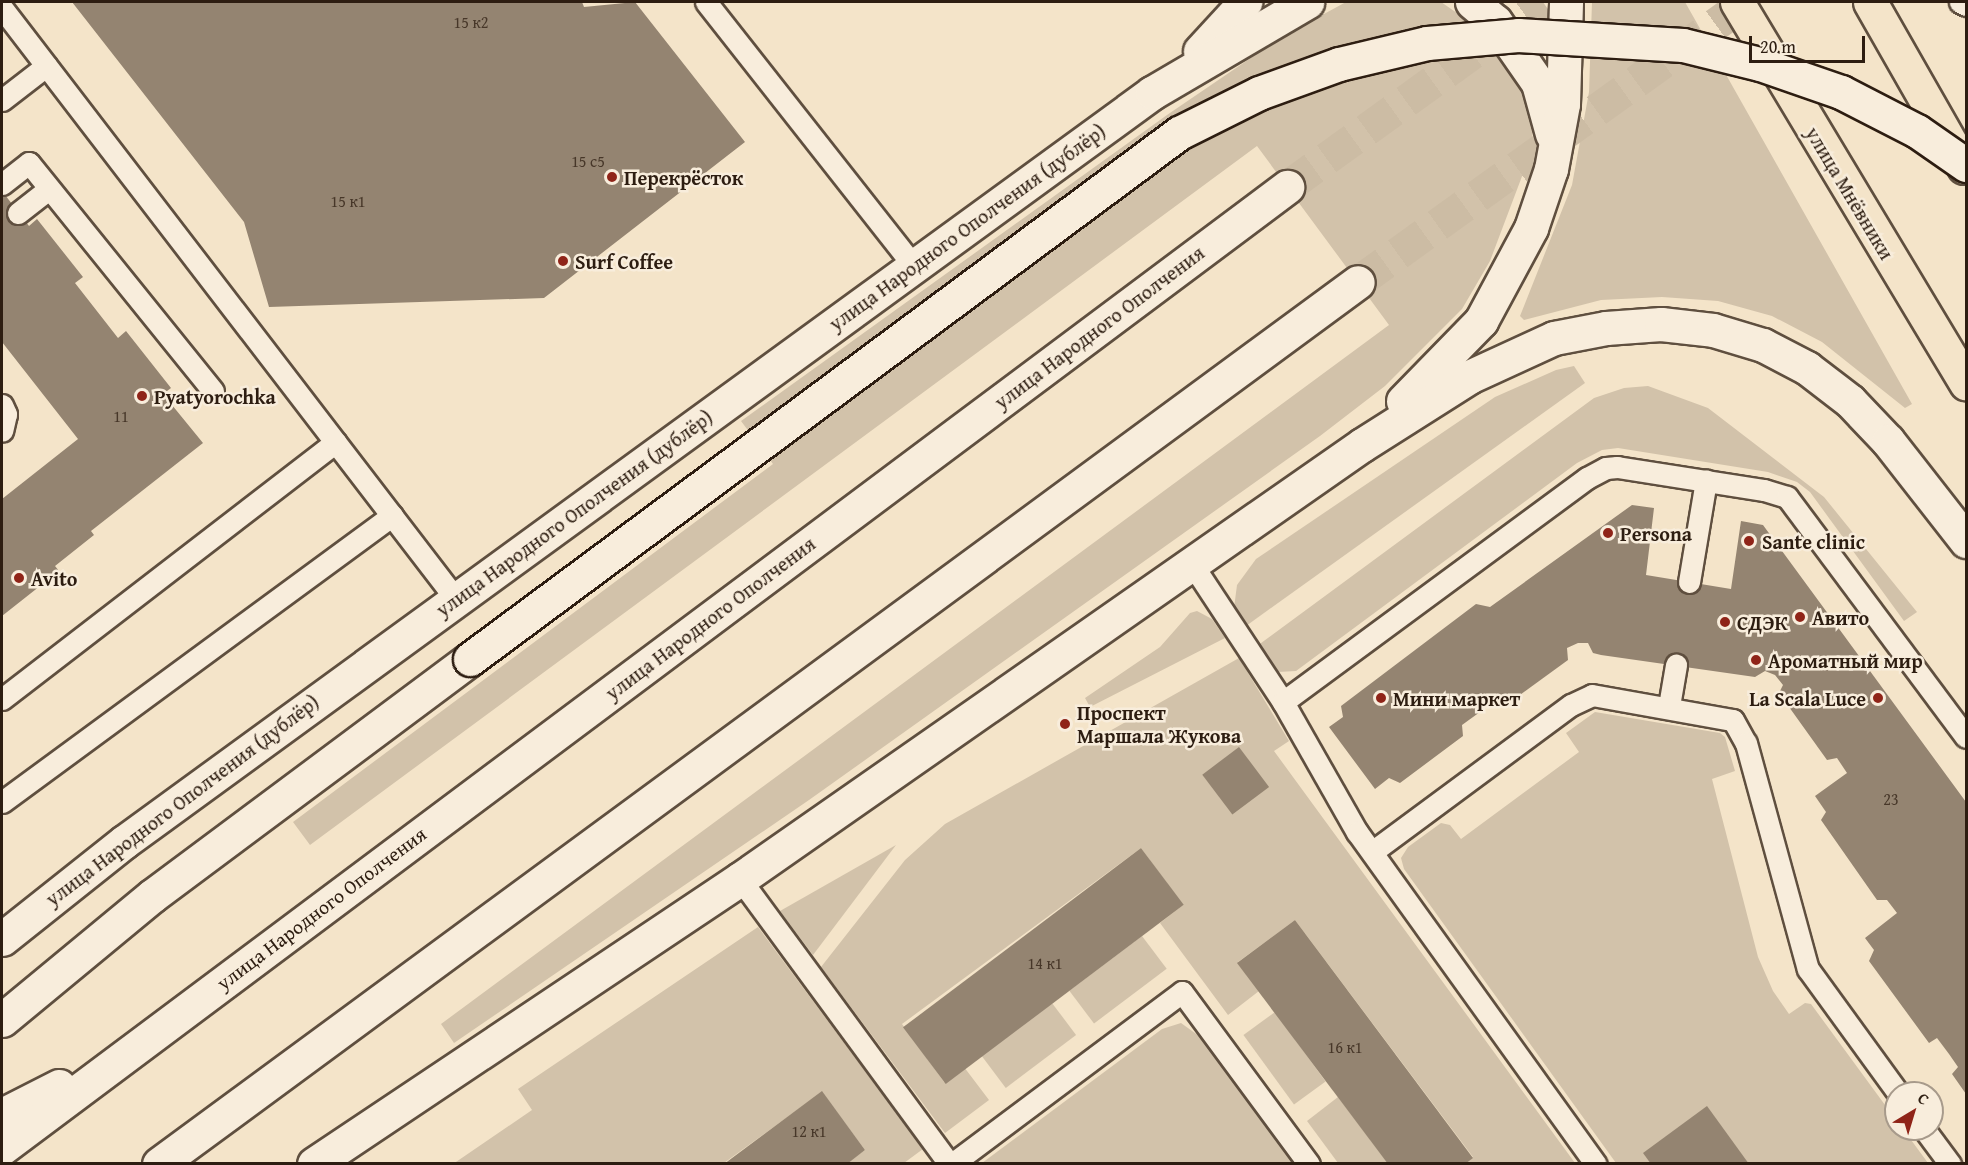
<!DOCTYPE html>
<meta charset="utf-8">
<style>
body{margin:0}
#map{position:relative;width:1968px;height:1165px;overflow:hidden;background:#f4e4c9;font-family:"Gentium Book Plus",serif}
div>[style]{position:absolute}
.green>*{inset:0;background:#d2c2aa;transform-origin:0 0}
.building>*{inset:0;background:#948471;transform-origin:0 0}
.secondary-tunnel>*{height:33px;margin-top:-16.5px;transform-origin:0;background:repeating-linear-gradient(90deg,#ccbca4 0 33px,transparent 0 49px)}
.roads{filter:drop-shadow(2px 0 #5f4f3f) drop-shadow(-2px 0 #5f4f3f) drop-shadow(0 2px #5f4f3f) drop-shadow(0 -2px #5f4f3f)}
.lane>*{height:21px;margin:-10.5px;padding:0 10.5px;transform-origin:10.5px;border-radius:10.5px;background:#f8eddc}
.secondary>*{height:33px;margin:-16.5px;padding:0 16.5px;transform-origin:16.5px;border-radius:16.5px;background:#f8eddc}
.primary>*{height:33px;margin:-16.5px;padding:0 16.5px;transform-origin:16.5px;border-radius:16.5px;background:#f4e4c9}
.bridges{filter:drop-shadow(2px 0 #2d1d11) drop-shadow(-2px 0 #2d1d11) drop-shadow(0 2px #2d1d11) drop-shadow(0 -2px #2d1d11)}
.secondary-bridge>*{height:33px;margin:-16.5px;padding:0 16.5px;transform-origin:16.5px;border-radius:16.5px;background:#f8eddc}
.dots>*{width:16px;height:16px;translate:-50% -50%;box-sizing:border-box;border:3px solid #f8eddc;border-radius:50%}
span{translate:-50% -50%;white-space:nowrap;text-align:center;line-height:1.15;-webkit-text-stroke:5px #f8eddc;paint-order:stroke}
.number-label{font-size:16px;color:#473729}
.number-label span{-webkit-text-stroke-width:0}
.poi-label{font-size:20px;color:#2d1d11;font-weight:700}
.left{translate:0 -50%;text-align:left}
.right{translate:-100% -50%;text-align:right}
.street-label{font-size:20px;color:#2d1d11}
.frame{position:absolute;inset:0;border:3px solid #2d1d11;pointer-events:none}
.north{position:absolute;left:1884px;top:1081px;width:60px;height:60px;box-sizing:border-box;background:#f8eddc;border:2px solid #a79a8b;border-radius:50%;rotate:38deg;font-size:16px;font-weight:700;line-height:24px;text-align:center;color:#2d1d11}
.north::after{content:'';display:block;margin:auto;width:21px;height:27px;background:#8f2418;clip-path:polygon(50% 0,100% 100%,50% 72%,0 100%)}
.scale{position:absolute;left:1749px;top:36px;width:116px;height:27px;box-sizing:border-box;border:3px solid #2d1d11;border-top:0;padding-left:8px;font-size:18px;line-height:21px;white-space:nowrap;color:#2d1d11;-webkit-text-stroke:4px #f8eddc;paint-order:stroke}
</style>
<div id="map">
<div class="green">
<div style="clip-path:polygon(1346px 2px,1441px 2px,1483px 31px,1527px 91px,1535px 122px,1527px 163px,1490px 261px,1462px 309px,1385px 386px,1320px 436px,809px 800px,454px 1043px,441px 1024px,1389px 325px,1257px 146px,310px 845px,293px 822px,773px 464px,741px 421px,1167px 115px,1280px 38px)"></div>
<div style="clip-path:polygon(1592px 2px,1685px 2px,1912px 404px,1905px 408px,1822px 342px,1772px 316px,1718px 301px,1662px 297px,1601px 300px,1524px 320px,1520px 316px,1572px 185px,1589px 92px)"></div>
<div style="clip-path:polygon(1574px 366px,1585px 383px,1246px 626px,1234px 608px,1237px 585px,1256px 559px,1495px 397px,1556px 370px)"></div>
<div style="clip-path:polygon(1648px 386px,1708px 408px,1824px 497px,1917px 612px,1904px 621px,1810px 492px,1797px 482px,1768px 472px,1618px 448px,1602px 450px,1577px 463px,1296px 671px,1278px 672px,1257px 646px,1594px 398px,1624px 388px)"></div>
<div style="clip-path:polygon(1197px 611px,1212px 619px,1225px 638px,1090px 707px,1085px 698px,1160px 647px,1190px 613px)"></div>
<div style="clip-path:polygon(1239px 658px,1289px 741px,1274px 751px,1575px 1163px,1465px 1163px,1473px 1157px,1295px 920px,1238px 962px,1259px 991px,1228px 1015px,1160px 923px,1183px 905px,1141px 848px,902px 1024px,944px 1082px,964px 1067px,989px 1100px,945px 1133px,821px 967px,905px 860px,945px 824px)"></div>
<div style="clip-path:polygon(1595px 712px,1720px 733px,1725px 737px,1735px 771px,1712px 779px,1758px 957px,1773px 991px,1789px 1014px,1805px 1003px,1811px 1004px,1896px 1120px,1896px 1129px,1903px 1129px,1928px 1163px,1616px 1163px,1404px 869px,1401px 858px,1408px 847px,1441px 823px,1450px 825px,1461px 839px,1579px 752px,1566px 733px)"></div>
<div style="clip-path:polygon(896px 845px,813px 955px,780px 911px)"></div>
<div style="clip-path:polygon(758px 927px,923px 1149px,904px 1163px,847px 1163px,865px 1150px,822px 1092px,724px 1163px,453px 1164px,532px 1110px,518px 1089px)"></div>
<div style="left:1142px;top:936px;width:41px;height:91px;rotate:53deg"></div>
<div style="left:1052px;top:1003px;width:40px;height:88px;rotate:53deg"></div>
<div style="left:1275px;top:1012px;width:86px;height:39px;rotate:54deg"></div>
<div style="clip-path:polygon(1181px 1023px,1199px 1036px,1293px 1163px,982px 1163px,1162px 1029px)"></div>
<div style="clip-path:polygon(1338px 1097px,1388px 1163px,1338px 1163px,1307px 1121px)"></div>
</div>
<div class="building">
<div style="clip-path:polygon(72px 2px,582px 2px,584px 7px,635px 2px,745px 142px,544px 298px,269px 307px,244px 222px)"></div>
<div style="clip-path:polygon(2px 191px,29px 226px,37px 219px,83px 277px,75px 283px,118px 338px,126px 331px,171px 388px,163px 394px,203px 443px,91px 531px,94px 535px,55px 566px,59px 571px,2px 616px,2px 499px,78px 439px,2px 342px)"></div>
<div style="clip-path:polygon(1632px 505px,1654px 508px,1646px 575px,1731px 589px,1741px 521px,1763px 525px,1966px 802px,1966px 1094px,1952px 1074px,1958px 1067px,1949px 1054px,1937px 1038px,1929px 1043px,1869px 961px,1874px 950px,1865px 938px,1897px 913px,1887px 900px,1877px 900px,1821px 820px,1826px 812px,1815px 796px,1847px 773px,1837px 758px,1827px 760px,1779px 693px,1783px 685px,1775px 675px,1765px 671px,1755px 677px,1601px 655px,1593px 653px,1588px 643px,1578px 643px,1567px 648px,1568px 660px,1502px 708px,1491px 704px,1462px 725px,1463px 736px,1400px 783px,1389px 778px,1375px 789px,1329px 727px,1343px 717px,1341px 706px,1476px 604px,1490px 607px)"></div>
<div style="left:1239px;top:747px;width:50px;height:46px;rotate:53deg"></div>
<div style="left:1141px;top:848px;width:71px;height:298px;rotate:53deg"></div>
<div style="clip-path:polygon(1295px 920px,1473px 1158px,1465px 1164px,1388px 1164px,1237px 963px)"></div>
<div style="clip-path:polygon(822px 1091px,865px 1150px,847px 1164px,724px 1164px)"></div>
<div style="clip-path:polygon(1707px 1106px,1749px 1164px,1651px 1164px,1643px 1153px)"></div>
</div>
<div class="secondary-tunnel">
<div style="left:1287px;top:187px;width:316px;rotate:-35.9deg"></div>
<div style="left:1358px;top:282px;width:478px;rotate:-35.8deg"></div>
</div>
<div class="roads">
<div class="lane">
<div style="left:706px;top:2px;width:336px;rotate:51.8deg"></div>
<div style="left:1960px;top:2px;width:7px;rotate:27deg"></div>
<div style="left:2px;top:8px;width:744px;rotate:52.48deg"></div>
<div style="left:2px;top:100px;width:56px;rotate:-37.7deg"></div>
<div style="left:2px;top:184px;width:34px;rotate:-38deg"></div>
<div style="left:29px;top:163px;width:293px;rotate:51.1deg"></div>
<div style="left:18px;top:213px;width:39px;rotate:-38deg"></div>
<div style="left:2px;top:405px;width:10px;rotate:66deg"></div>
<div style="left:6px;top:414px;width:17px;rotate:103deg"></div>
<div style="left:1192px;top:564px;width:165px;rotate:56.6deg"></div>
<div style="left:1283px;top:702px;width:150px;rotate:60.4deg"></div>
<div style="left:1357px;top:832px;width:409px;rotate:54.3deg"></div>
<div style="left:1689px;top:582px;width:103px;rotate:-80.5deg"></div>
<div style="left:2px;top:699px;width:421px;rotate:-37.6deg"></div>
<div style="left:1283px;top:702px;width:378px;rotate:-36.4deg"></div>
<div style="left:1587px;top:478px;width:21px;rotate:-28deg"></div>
<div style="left:1606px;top:468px;width:11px;rotate:-5deg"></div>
<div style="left:1617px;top:467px;width:149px;rotate:8.9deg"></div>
<div style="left:1764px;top:490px;width:24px;rotate:17deg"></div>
<div style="left:1787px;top:497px;width:299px;rotate:53.3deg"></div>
<div style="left:1669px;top:706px;width:42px;rotate:-80.3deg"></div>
<div style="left:2px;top:802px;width:484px;rotate:-36.3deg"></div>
<div style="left:1372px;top:852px;width:247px;rotate:-36.5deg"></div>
<div style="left:1571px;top:705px;width:23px;rotate:-25deg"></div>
<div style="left:1592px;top:695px;width:143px;rotate:10.1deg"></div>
<div style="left:1733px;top:720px;width:26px;rotate:61deg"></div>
<div style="left:1746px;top:743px;width:234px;rotate:74.7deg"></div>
<div style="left:1808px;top:969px;width:153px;rotate:54deg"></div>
<div style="left:740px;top:879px;width:353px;rotate:53.7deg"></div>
<div style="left:1924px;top:1129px;width:44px;rotate:53.4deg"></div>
<div style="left:952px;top:1164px;width:287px;rotate:-36.8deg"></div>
<div style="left:1182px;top:992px;width:214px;rotate:53.6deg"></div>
</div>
<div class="secondary">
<div style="left:1472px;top:2px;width:30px;rotate:40deg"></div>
<div style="left:1495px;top:21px;width:75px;rotate:55.3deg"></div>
<div style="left:1538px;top:83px;width:53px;rotate:74.6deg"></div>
<div style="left:1200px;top:51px;width:67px;rotate:-47.4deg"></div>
<div style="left:1403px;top:401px;width:112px;rotate:-45.7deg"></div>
<div style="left:1481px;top:321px;width:106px;rotate:-61.7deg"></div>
<div style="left:1531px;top:228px;width:62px;rotate:-71.3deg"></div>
<div style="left:1551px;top:169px;width:66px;rotate:-79.5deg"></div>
<div style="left:1563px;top:104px;width:102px;rotate:-88.3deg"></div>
<div style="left:2px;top:939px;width:156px;rotate:-38.5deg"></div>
<div style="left:124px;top:842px;width:1272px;rotate:-36.08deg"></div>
<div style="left:1152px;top:93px;width:180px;rotate:-30.4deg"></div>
<div style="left:2px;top:1020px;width:195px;rotate:-39.6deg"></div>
<div style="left:152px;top:896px;width:397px;rotate:-36.7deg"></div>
<div style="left:2px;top:1115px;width:64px;rotate:-27deg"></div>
<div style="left:2px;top:1148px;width:1605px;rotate:-36.79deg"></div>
<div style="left:159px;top:1164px;width:1488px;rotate:-36.34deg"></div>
<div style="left:314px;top:1164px;width:513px;rotate:-33.78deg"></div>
<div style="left:740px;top:879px;width:758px;rotate:-34.91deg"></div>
<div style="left:1362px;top:445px;width:127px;rotate:-32.4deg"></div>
<div style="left:1469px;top:377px;width:94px;rotate:-24.6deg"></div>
<div style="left:1554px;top:338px;width:53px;rotate:-10.9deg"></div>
<div style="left:1606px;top:328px;width:55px;rotate:-4.2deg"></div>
<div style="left:1661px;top:324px;width:52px;rotate:6.6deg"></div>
<div style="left:1713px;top:330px;width:52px;rotate:16.7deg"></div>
<div style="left:1763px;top:345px;width:50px;rotate:27.6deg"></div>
<div style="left:1807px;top:368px;width:54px;rotate:37.5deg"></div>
<div style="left:1850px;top:401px;width:55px;rotate:46.5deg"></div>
<div style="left:1888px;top:441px;width:127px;rotate:52deg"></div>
</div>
<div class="primary">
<div style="left:1737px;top:2px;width:445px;rotate:59deg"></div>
<div style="left:1870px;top:2px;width:190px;rotate:60.3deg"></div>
</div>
</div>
<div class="bridges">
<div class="secondary-bridge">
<div style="left:470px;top:659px;width:883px;rotate:-36.57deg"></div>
<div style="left:1179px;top:133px;width:89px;rotate:-26.6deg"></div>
<div style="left:1259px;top:93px;width:85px;rotate:-19.9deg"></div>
<div style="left:1339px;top:64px;width:90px;rotate:-13.4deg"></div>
<div style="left:1427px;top:43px;width:91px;rotate:-5deg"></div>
<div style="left:1518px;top:35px;width:165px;rotate:3.5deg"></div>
<div style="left:1683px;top:45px;width:79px;rotate:13.9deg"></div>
<div style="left:1760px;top:64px;width:86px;rotate:19.1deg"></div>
<div style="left:1841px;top:92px;width:85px;rotate:27.2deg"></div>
<div style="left:1917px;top:131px;width:60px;rotate:34.8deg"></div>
</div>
</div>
<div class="dots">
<div style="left:612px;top:177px;background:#8f2418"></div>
<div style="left:563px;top:261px;background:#8f2418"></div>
<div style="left:142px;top:396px;background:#8f2418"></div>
<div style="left:1608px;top:533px;background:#8f2418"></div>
<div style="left:1749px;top:541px;background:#8f2418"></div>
<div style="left:19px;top:578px;background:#8f2418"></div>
<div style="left:1800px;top:617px;background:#8f2418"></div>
<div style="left:1725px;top:622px;background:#8f2418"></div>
<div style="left:1756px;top:660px;background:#8f2418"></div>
<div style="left:1381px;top:698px;background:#8f2418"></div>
<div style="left:1878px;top:698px;background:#8f2418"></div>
<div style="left:1065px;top:724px;background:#8f2418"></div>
</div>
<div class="number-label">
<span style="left:471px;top:22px">15 к2</span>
<span style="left:588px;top:161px">15 с5</span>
<span style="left:348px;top:201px">15 к1</span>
<span style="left:121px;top:416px">11</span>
<span style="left:1891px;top:799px">23</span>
<span style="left:1045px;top:963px">14 к1</span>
<span style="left:1345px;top:1047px">16 к1</span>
<span style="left:809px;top:1131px">12 к1</span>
</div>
<div class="poi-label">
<span class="left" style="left:624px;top:177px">Перекрёсток</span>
<span class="left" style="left:575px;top:261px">Surf Coffee</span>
<span class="left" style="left:154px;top:396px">Pyatyorochka</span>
<span class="left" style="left:1620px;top:533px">Persona</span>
<span class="left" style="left:1762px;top:541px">Sante clinic</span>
<span class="left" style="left:31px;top:578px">Avito</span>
<span class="left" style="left:1812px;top:617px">Авито</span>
<span class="left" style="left:1737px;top:622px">СДЭК</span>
<span class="left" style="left:1768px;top:660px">Ароматный мир</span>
<span class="left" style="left:1393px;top:698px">Мини маркет</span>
<span class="right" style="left:1866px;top:698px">La Scala Luce</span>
<span class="left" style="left:1077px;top:724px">Проспект<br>Маршала Жукова</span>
</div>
<div class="street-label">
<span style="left:1850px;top:193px;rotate:59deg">улица Мнёвники</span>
<span style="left:967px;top:227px;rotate:-36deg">улица Народного Ополчения (дублёр)</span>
<span style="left:1099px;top:327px;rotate:-37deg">улица Народного Ополчения</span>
<span style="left:574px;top:513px;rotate:-36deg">улица Народного Ополчения (дублёр)</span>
<span style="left:710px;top:618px;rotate:-37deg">улица Народного Ополчения</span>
<span style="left:182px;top:800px;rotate:-37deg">улица Народного Ополчения (дублёр)</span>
<span style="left:321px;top:908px;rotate:-37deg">улица Народного Ополчения</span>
</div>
<div class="frame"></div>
<div class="north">С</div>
<div class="scale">20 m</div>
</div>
